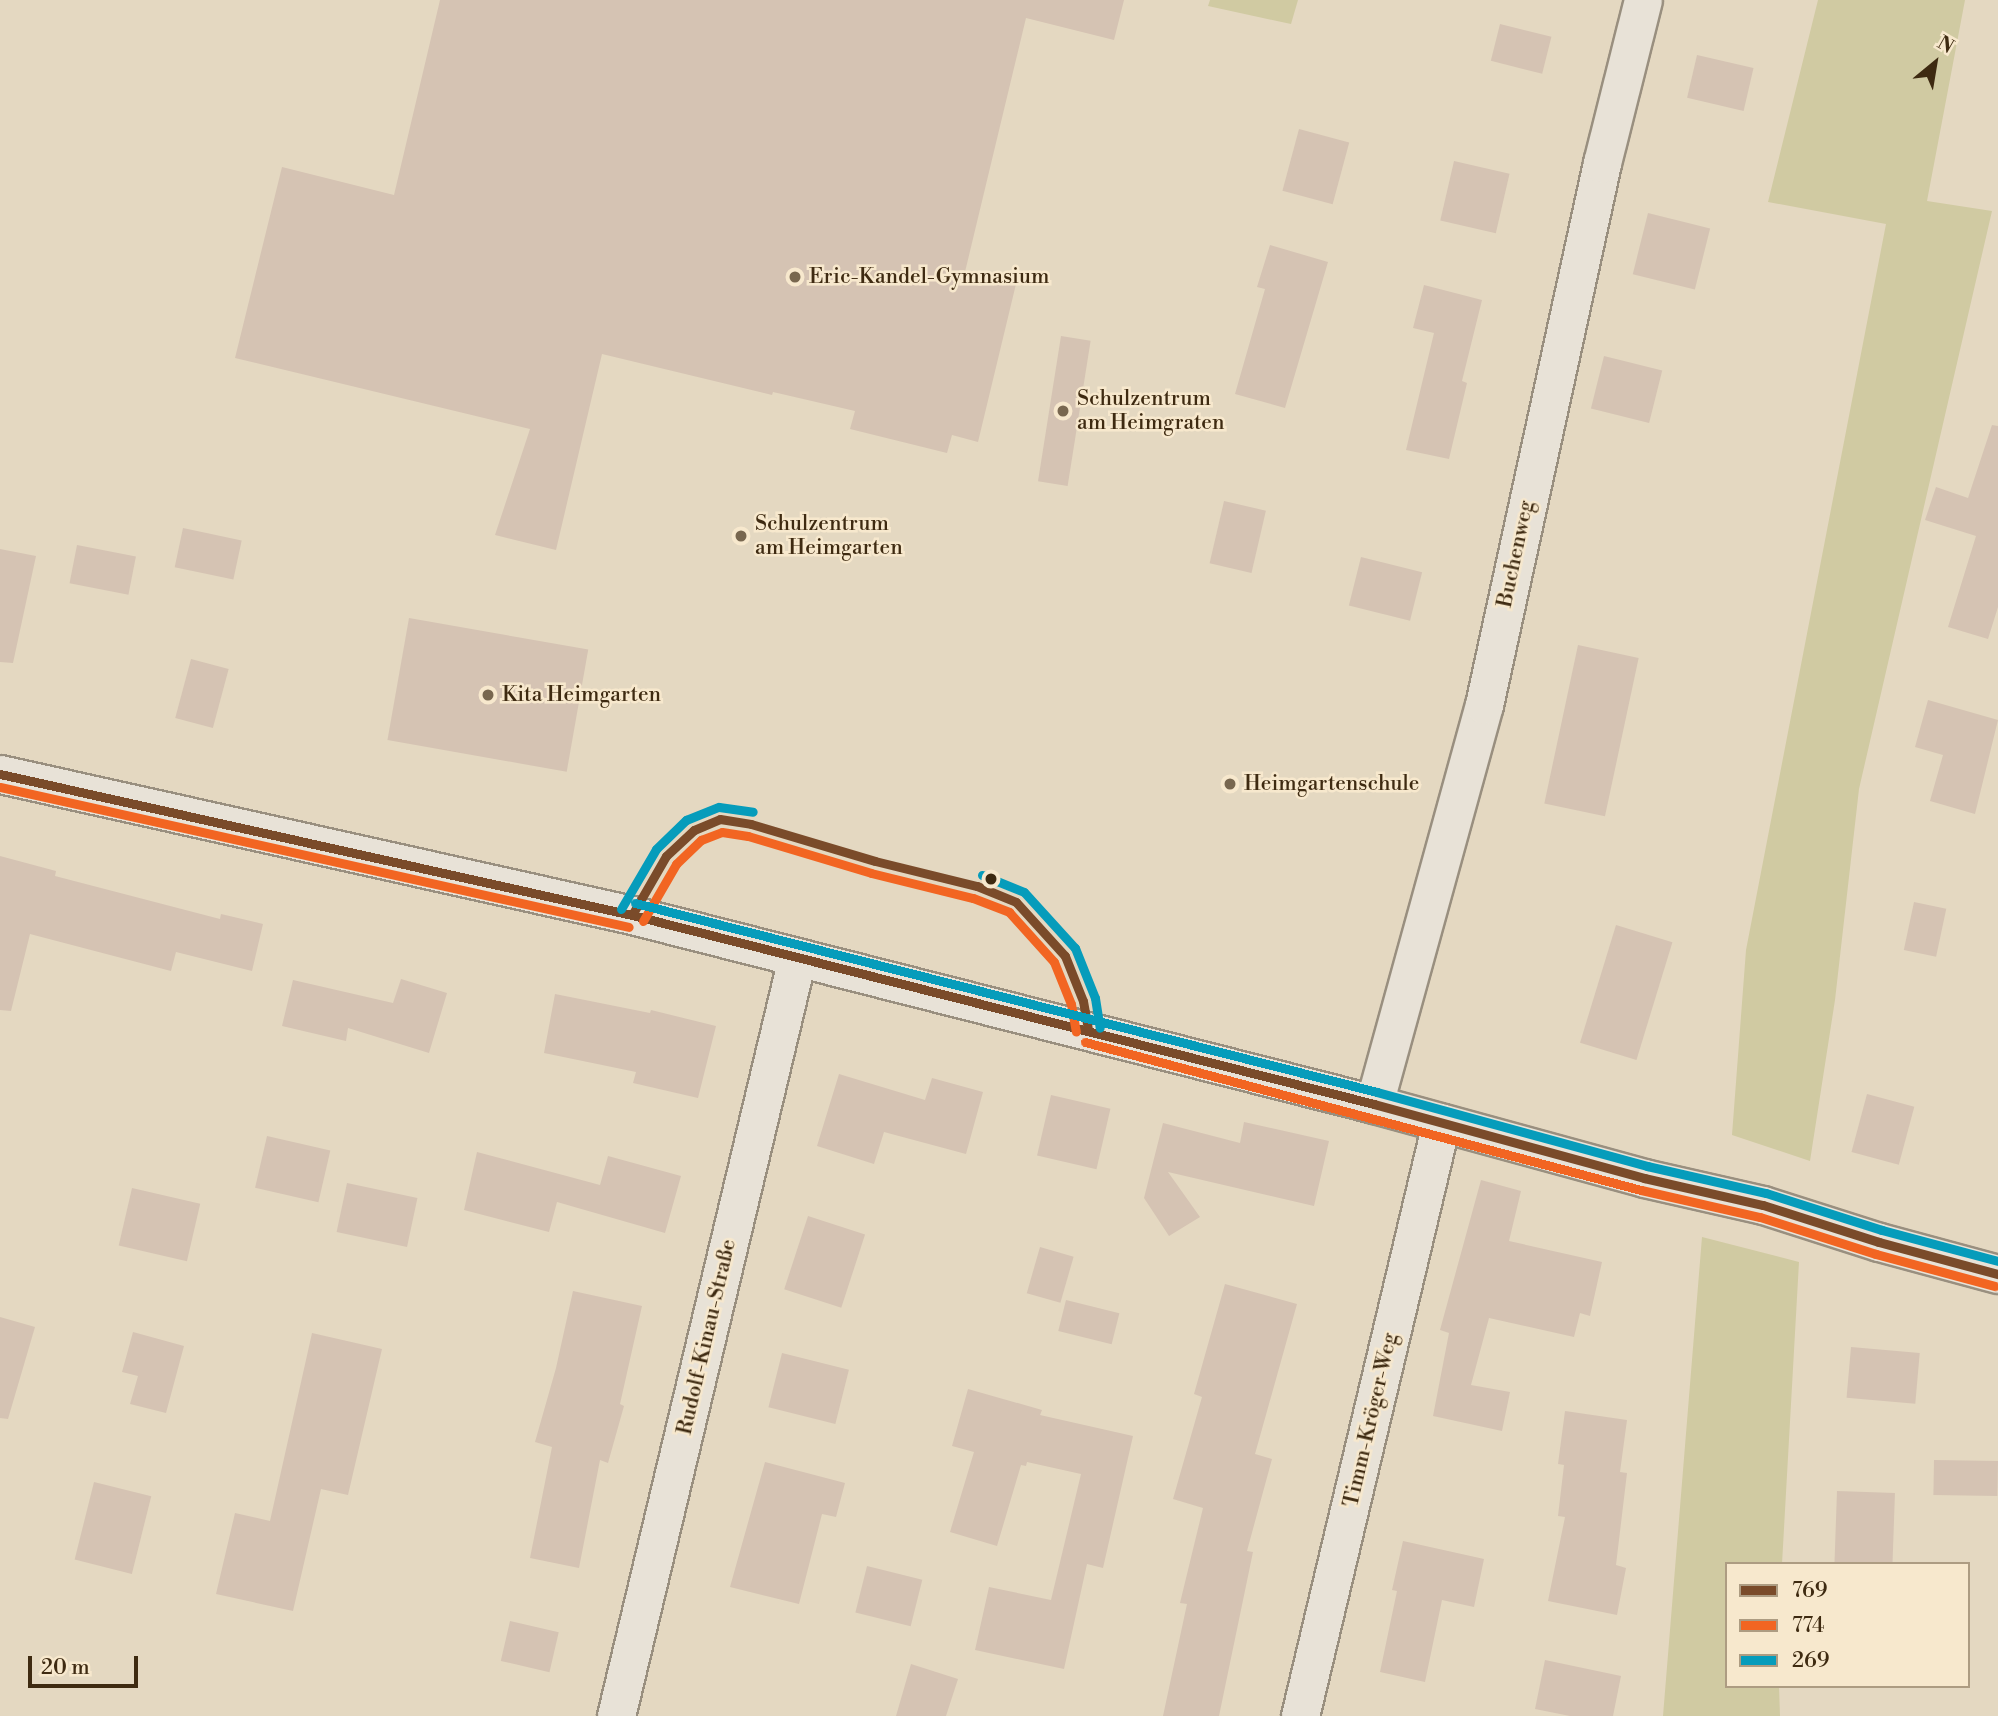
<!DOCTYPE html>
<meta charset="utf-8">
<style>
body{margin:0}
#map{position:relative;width:1998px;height:1716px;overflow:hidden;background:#e4d8c1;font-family:"Libre Bodoni",serif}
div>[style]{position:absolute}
.green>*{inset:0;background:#d0caa2}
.building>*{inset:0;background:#d5c3b3;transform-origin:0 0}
.roads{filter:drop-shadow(2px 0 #998f7f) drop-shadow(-2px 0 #998f7f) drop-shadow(0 2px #998f7f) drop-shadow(0 -2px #998f7f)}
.street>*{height:37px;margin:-18.5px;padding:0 18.5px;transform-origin:18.5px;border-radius:18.5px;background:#e8e2d7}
.bus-1>*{height:9px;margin:-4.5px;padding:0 4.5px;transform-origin:4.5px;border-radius:4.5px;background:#7a4b2a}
.bus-2>*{height:9px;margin:-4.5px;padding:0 4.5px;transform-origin:4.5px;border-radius:4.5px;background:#f26522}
.bus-3>*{height:9px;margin:-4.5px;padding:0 4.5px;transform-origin:4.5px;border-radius:4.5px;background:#069cbb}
.dots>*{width:19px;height:19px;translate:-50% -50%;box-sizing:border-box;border:4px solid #f7e8cd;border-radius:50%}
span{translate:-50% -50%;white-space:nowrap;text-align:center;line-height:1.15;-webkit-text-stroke:5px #f7e8cd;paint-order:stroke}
.poi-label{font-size:21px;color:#3e2a11}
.left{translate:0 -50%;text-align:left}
.street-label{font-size:21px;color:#3e2a11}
.legend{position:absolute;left:1725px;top:1562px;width:245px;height:126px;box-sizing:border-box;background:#f7e8cd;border:2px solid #ad9c82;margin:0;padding:9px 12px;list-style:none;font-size:21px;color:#3e2a11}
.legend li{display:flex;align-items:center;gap:14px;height:35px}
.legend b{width:35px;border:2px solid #ad9c82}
.north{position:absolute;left:1900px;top:28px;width:70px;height:70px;-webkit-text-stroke:5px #f7e8cd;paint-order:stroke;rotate:30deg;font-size:19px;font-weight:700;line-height:28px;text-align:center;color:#3e2a11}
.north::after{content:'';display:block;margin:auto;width:24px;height:32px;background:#3e2a11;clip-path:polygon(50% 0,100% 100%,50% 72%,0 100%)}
.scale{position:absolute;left:28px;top:1656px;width:110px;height:32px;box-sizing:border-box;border:4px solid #3e2a11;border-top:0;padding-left:9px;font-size:21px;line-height:24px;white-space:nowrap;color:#3e2a11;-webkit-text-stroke:5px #f7e8cd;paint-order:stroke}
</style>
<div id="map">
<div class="green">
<div style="clip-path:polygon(1210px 0,1298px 0,1291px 24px,1208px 6px)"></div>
<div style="clip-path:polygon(1818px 0,1965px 0,1927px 201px,1992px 211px,1859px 789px,1835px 1000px,1810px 1161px,1732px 1135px,1746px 950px,1886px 224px,1768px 202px)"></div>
<div style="clip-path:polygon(1702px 1237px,1799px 1262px,1782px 1564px,1727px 1564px,1727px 1686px,1779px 1686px,1780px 1716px,1663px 1716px)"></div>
</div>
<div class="building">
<div style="clip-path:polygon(440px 0,1124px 0,1114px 40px,1026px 18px,965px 272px,1016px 284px,978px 442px,952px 435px,947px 453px,850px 429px,855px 411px,773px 392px,772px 395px,602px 354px,556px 550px,495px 535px,530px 429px,235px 358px,282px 167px,394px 195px)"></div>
<div style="left:1500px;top:24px;width:53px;height:38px;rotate:14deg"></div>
<div style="left:1697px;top:55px;width:58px;height:44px;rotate:13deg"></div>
<div style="left:1299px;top:129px;width:52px;height:64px;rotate:15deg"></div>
<div style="left:1454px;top:161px;width:57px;height:61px;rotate:13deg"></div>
<div style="left:1648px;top:213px;width:64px;height:63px;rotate:14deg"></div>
<div style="clip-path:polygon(1270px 245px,1328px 262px,1285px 408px,1235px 394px,1265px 289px,1257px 287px)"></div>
<div style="clip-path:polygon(1424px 285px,1482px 300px,1462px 381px,1467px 383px,1449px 459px,1406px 450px,1434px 333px,1413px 328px)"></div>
<div style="left:1061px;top:336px;width:30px;height:147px;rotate:9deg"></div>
<div style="left:1604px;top:356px;width:60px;height:54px;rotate:14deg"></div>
<div style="clip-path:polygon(1992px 425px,1998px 426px,1998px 607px,1988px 639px,1948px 627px,1976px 536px,1925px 520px,1936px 487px,1968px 498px)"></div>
<div style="left:1224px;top:501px;width:43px;height:64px;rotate:13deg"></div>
<div style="left:183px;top:528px;width:60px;height:40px;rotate:12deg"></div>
<div style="left:77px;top:545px;width:60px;height:39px;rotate:11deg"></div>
<div style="clip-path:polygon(0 549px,36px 556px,13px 663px,0 662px)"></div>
<div style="left:1361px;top:557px;width:63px;height:50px;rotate:14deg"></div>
<div style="left:409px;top:618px;width:182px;height:124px;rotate:10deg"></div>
<div style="left:1578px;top:645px;width:62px;height:162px;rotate:12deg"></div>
<div style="left:191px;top:659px;width:39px;height:61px;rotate:15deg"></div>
<div style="clip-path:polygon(1928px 700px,1998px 720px,1975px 814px,1930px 801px,1943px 755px,1915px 747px)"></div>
<div style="clip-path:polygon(0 856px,56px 871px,55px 876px,220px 919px,221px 914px,263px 924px,252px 971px,176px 952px,171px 971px,30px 934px,11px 1011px,0 1010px)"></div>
<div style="left:1914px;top:902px;width:33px;height:49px;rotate:12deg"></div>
<div style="left:1616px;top:925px;width:59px;height:123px;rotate:17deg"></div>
<div style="clip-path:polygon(401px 979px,447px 993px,429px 1053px,348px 1028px,346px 1041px,282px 1026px,293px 980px,393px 1003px)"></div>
<div style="clip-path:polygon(555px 994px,650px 1013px,651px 1010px,716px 1026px,698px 1098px,633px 1083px,636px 1072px,544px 1053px)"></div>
<div style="clip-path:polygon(839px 1074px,925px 1100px,932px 1078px,983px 1092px,966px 1154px,884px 1132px,874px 1164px,817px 1146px)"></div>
<div style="left:1867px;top:1094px;width:49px;height:60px;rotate:15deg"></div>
<div style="left:1051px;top:1095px;width:61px;height:62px;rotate:13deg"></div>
<div style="clip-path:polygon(1244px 1122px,1329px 1141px,1314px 1206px,1168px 1172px,1200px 1217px,1169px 1236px,1144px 1198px,1163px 1123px,1240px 1143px)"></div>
<div style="left:267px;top:1136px;width:65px;height:53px;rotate:13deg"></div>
<div style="clip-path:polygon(477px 1152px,600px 1185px,608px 1156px,681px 1176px,665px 1233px,557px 1202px,549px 1232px,464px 1210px)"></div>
<div style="clip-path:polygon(1481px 1180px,1521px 1191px,1509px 1241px,1602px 1262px,1590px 1316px,1580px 1313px,1574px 1337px,1489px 1318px,1471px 1385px,1510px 1392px,1502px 1431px,1433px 1416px,1449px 1333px,1440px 1330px)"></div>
<div style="left:347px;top:1183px;width:72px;height:50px;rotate:12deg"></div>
<div style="left:132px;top:1188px;width:70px;height:59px;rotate:13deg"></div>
<div style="left:808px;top:1216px;width:60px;height:77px;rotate:18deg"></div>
<div style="left:1040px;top:1247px;width:35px;height:48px;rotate:16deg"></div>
<div style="clip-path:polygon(1225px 1284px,1297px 1304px,1255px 1454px,1272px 1459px,1247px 1551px,1253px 1552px,1219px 1716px,1163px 1716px,1187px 1604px,1180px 1603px,1203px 1508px,1173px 1499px,1202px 1397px,1194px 1394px)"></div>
<div style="clip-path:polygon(573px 1291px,642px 1306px,620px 1404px,624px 1406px,608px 1463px,600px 1460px,579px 1568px,530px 1558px,552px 1447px,535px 1442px,556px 1368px)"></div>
<div style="left:1066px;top:1300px;width:55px;height:32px;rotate:14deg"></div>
<div style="clip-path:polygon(0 1317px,35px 1327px,8px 1419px,0 1418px)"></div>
<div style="clip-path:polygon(133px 1332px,184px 1346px,166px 1413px,130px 1404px,138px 1376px,122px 1372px)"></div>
<div style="clip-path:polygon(312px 1333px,382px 1349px,348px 1495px,321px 1489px,293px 1611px,216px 1594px,235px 1513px,270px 1521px)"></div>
<div style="left:1851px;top:1347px;width:69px;height:51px;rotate:5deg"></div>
<div style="left:782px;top:1353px;width:69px;height:56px;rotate:14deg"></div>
<div style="clip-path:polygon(968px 1389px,1042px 1410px,1040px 1415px,1133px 1436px,1103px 1568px,1087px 1564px,1064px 1669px,975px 1650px,989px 1587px,1051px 1600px,1081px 1474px,1027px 1462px,1026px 1466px,1021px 1465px,997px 1546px,950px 1532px,974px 1452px,952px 1446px)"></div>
<div style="clip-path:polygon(1565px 1411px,1627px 1420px,1620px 1472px,1627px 1473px,1616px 1565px,1626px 1568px,1617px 1615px,1548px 1601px,1565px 1517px,1558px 1516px,1564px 1465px,1558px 1464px)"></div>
<div style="left:1934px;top:1460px;width:64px;height:35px;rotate:1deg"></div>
<div style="clip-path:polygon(765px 1462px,845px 1483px,836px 1517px,822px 1514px,799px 1604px,730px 1587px)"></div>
<div style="left:94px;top:1482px;width:59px;height:80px;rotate:14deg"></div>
<div style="left:1837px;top:1491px;width:58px;height:71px;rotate:2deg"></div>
<div style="clip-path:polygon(1403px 1541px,1484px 1559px,1474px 1607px,1442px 1600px,1425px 1682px,1380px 1672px,1397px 1591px,1392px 1590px)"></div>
<div style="left:867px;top:1566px;width:57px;height:48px;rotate:14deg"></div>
<div style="left:510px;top:1621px;width:50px;height:41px;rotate:13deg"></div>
<div style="clip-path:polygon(1545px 1660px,1621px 1676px,1613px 1716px,1570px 1716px,1535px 1709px)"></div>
<div style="clip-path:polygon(911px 1664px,958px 1679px,946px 1716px,896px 1716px)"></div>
</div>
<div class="roads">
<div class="street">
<div style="left:0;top:774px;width:648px;rotate:12.58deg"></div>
<div style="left:632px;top:915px;width:766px;rotate:14.29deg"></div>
<div style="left:1374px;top:1104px;width:280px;rotate:15.3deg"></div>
<div style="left:1644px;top:1178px;width:122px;rotate:12.8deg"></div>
<div style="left:1763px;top:1205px;width:122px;rotate:17.7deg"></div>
<div style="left:1879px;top:1242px;width:123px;rotate:15.1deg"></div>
<div style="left:1374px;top:1104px;width:414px;rotate:-74.6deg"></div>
<div style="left:1484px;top:705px;width:555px;rotate:-77.72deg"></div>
<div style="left:1602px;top:163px;width:168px;rotate:-75.9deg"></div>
<div style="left:616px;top:1716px;width:779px;rotate:-76.57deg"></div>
<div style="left:1300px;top:1716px;width:610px;rotate:-76.62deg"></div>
</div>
</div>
<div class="bus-1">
<div style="left:0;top:774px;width:648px;rotate:12.58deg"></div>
<div style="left:632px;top:915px;width:766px;rotate:14.29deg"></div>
<div style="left:1374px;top:1104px;width:280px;rotate:15.3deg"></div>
<div style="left:1644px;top:1178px;width:122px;rotate:12.8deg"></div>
<div style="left:1763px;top:1205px;width:122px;rotate:17.7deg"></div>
<div style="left:1879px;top:1242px;width:123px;rotate:15.1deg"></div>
<div style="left:632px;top:915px;width:68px;rotate:-60deg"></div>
<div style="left:666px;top:856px;width:38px;rotate:-43deg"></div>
<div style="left:694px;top:830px;width:28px;rotate:-23deg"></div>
<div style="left:720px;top:819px;width:31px;rotate:9deg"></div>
<div style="left:751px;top:824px;width:129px;rotate:16.6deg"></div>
<div style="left:875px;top:861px;width:105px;rotate:13.8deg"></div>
<div style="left:977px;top:886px;width:42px;rotate:22.3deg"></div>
<div style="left:1016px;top:902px;width:73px;rotate:47.8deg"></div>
<div style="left:1065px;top:956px;width:48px;rotate:68.2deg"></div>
<div style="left:1083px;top:1001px;width:29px;rotate:80deg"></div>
</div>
<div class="bus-2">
<div style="left:0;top:787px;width:644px;rotate:12.55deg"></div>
<div style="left:643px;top:921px;width:66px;rotate:-59.9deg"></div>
<div style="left:676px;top:864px;width:35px;rotate:-44deg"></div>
<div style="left:701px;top:840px;width:22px;rotate:-21deg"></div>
<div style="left:722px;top:832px;width:26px;rotate:9deg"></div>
<div style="left:748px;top:836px;width:128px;rotate:16.7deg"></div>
<div style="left:871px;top:873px;width:105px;rotate:13.8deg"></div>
<div style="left:973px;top:898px;width:39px;rotate:21deg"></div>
<div style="left:1009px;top:912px;width:67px;rotate:48deg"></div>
<div style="left:1054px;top:962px;width:45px;rotate:68deg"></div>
<div style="left:1071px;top:1004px;width:28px;rotate:80deg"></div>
<div style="left:1085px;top:1042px;width:575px;rotate:14.91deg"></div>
<div style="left:1641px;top:1190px;width:122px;rotate:12.8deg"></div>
<div style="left:1760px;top:1217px;width:122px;rotate:17.7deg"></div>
<div style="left:1876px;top:1254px;width:123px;rotate:15.1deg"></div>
</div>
<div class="bus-3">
<div style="left:982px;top:875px;width:45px;rotate:22deg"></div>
<div style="left:1024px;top:892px;width:76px;rotate:47.7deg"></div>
<div style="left:1075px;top:948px;width:54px;rotate:68.2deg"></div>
<div style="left:1095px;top:998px;width:30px;rotate:81deg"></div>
<div style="left:635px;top:903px;width:766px;rotate:14.29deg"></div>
<div style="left:1377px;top:1092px;width:280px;rotate:15.3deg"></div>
<div style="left:1647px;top:1166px;width:122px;rotate:12.8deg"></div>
<div style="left:1766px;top:1193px;width:122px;rotate:17.7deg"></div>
<div style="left:1882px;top:1230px;width:120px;rotate:15deg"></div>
<div style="left:621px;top:909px;width:69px;rotate:-59.7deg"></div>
<div style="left:656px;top:849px;width:42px;rotate:-44deg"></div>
<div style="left:686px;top:820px;width:35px;rotate:-22deg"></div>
<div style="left:719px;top:807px;width:34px;rotate:8deg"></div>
</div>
<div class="dots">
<div style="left:795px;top:277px;background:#78674f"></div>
<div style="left:1063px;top:411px;background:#78674f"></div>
<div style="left:741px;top:536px;background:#78674f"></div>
<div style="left:488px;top:695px;background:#78674f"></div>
<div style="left:1230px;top:784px;background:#78674f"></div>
<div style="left:991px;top:879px;background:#3e2a11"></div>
</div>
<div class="poi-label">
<span class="left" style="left:809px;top:277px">Eric-Kandel-Gymnasium</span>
<span class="left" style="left:1077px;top:411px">Schulzentrum<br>am Heimgraten</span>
<span class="left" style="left:755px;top:536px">Schulzentrum<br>am Heimgarten</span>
<span class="left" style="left:502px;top:695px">Kita Heimgarten</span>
<span class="left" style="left:1244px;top:784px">Heimgartenschule</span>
</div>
<div class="street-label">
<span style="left:1516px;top:554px;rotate:-78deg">Buchenweg</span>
<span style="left:707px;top:1337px;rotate:-77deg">Rudolf-Kinau-Straße</span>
<span style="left:1371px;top:1420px;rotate:-77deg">Timm-Kröger-Weg</span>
</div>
<ul class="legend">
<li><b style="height:9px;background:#7a4b2a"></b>769</li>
<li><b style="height:9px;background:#f26522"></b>774</li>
<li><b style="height:9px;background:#069cbb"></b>269</li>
</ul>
<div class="north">N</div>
<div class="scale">20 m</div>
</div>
